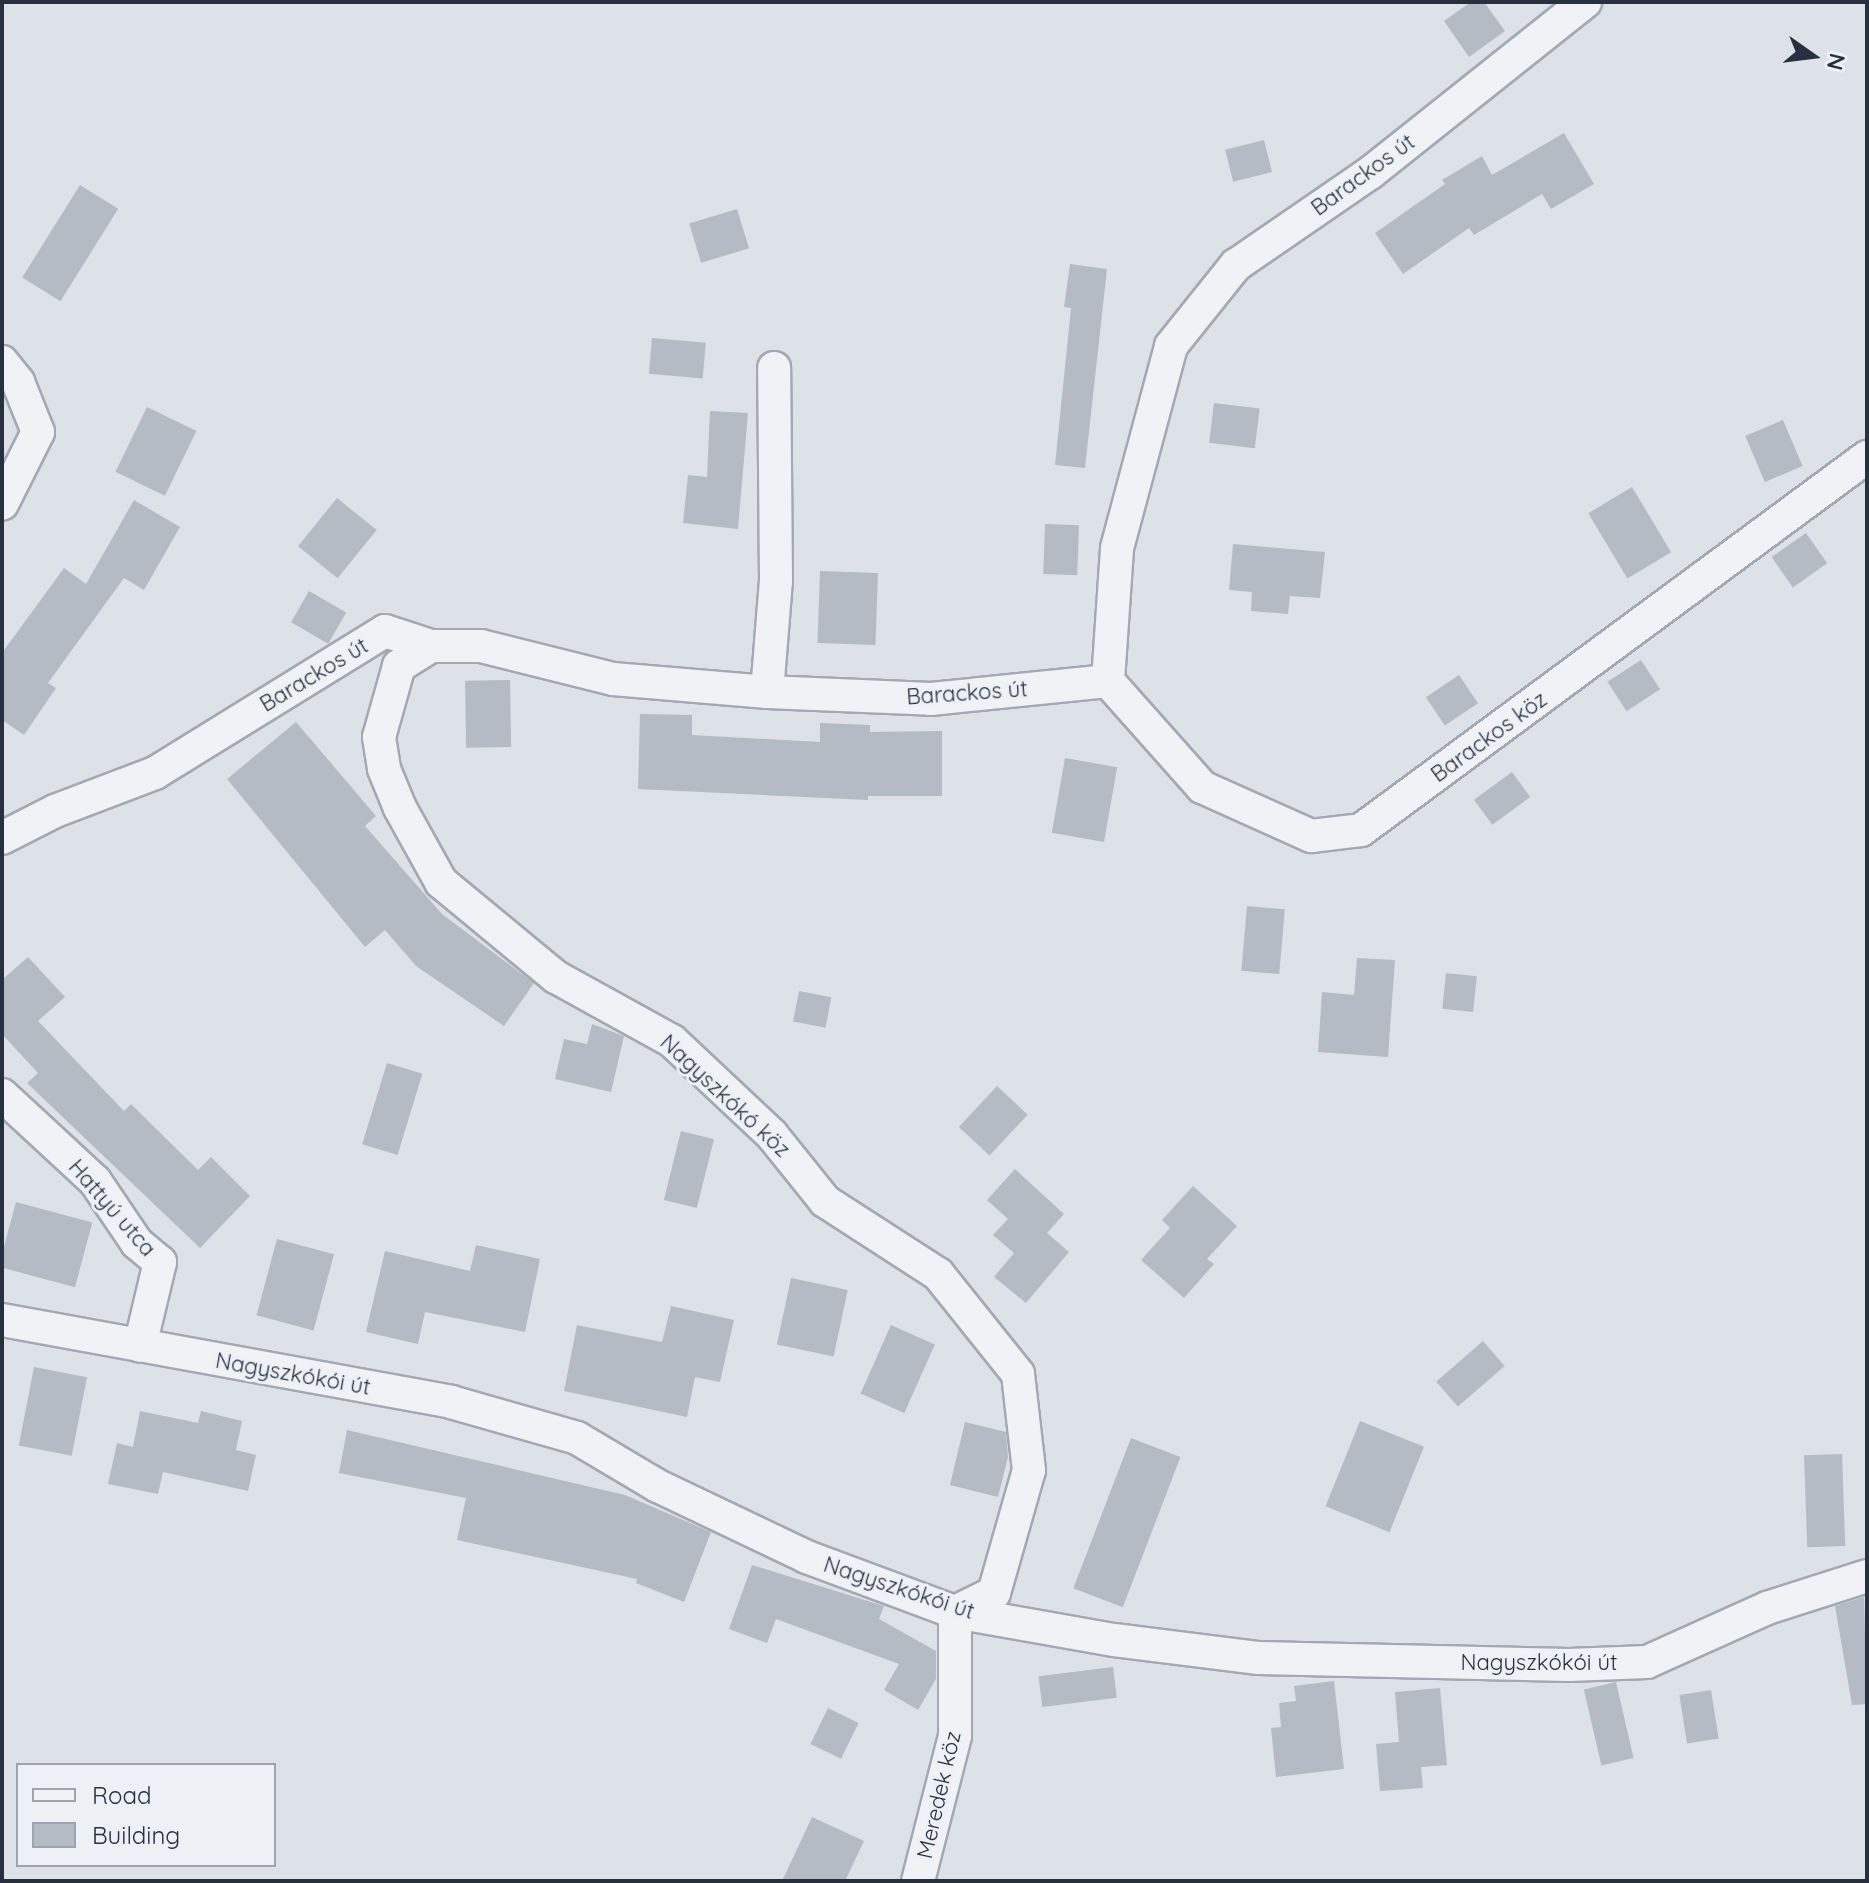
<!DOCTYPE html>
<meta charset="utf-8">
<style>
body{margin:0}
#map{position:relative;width:1869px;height:1883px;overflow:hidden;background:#dde2e8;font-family:Quicksand,sans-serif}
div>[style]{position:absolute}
.building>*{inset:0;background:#b5bbc5;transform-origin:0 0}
.roads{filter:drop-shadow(2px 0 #a2a9b2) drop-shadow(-2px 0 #a2a9b2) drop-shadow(0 2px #a2a9b2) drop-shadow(0 -2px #a2a9b2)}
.minor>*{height:32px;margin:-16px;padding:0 16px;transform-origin:16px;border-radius:16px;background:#f0f2f6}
span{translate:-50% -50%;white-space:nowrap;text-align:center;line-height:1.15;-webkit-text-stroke:6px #edf1f5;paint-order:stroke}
.street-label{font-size:22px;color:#26303f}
.frame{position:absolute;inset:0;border:4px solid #26303f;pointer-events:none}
.legend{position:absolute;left:16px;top:1763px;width:260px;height:104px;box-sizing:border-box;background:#edf1f5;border:2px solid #9da4ac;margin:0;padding:10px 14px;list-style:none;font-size:24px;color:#26303f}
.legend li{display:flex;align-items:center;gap:16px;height:40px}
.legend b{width:40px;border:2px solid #9da4ac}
.north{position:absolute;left:1773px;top:16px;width:80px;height:80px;-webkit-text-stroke:6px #edf1f5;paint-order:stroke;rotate:104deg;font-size:22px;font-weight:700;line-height:32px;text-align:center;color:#26303f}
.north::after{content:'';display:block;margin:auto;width:28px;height:36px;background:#26303f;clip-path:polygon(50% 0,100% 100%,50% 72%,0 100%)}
</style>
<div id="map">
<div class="building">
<div style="clip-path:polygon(1471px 2px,1484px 2px,1505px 31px,1469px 57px,1444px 21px)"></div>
<div style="clip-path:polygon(1564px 133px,1594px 184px,1551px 209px,1542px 194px,1474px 235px,1469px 228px,1403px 274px,1375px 233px,1445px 184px,1442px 180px,1482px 156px,1492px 175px)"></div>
<div style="left:1264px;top:140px;width:33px;height:40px;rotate:76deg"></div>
<div style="left:80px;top:185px;width:45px;height:109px;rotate:32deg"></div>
<div style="left:737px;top:209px;width:41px;height:50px;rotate:73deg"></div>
<div style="clip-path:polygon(1070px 264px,1107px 269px,1085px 468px,1055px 465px,1071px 308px,1064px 307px)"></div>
<div style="left:652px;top:338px;width:54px;height:36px;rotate:5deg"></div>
<div style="left:1214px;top:403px;width:46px;height:40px;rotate:7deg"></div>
<div style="left:147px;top:407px;width:55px;height:72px;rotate:26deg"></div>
<div style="clip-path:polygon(710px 411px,748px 413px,738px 529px,683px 523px,688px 475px,707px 477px)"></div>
<div style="left:1783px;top:420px;width:50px;height:41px;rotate:67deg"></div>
<div style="left:1632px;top:487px;width:76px;height:51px;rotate:59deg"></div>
<div style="left:337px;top:498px;width:51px;height:62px;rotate:39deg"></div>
<div style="clip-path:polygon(134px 500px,180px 527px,144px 590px,124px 578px,48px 683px,56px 688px,24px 735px,2px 720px,2px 653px,64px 568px,86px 584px)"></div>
<div style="left:1045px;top:524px;width:34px;height:50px;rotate:2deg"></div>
<div style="left:1806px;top:533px;width:37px;height:42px;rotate:55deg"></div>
<div style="clip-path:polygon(1233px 544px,1325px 552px,1320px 598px,1290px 596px,1288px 614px,1251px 611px,1252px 592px,1229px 590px)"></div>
<div style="left:820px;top:571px;width:58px;height:72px;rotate:2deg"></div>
<div style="left:309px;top:591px;width:43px;height:36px;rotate:30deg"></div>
<div style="left:1641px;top:660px;width:35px;height:40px;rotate:57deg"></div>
<div style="left:1459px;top:675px;width:34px;height:40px;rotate:56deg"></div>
<div style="left:510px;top:680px;width:67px;height:45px;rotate:89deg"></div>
<div style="clip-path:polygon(640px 714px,692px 715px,692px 735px,820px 742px,820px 723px,870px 725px,870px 732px,942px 731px,942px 796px,868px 796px,868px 800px,638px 789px)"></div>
<div style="clip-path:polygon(296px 722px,376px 816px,365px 826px,442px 914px,534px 983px,504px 1026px,416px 966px,385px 930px,365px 947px,227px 779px)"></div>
<div style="left:1065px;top:758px;width:53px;height:76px;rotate:10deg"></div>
<div style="left:1512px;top:772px;width:31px;height:47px;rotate:54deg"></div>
<div style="left:1247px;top:906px;width:38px;height:65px;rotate:5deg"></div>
<div style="clip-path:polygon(28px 957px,65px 997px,38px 1021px,124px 1111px,131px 1104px,198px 1170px,211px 1157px,250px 1196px,200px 1248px,27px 1083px,38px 1073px,2px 1034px,2px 980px)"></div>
<div style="clip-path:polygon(1357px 958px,1395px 960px,1388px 1057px,1318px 1052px,1322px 992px,1354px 995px)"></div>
<div style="left:1446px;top:973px;width:31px;height:36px;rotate:6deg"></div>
<div style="left:799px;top:991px;width:33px;height:31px;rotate:11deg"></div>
<div style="clip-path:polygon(592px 1024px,624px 1036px,611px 1092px,555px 1079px,564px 1039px,587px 1044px)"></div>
<div style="left:387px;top:1063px;width:37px;height:85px;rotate:17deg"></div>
<div style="left:997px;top:1086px;width:42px;height:56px;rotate:43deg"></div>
<div style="left:681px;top:1131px;width:34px;height:71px;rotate:14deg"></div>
<div style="clip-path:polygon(1015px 1169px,1064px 1214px,1047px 1233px,1069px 1252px,1026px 1303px,994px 1277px,1014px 1253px,993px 1235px,1008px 1219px,987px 1200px)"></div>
<div style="clip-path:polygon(1193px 1186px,1237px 1226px,1207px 1259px,1214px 1264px,1184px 1298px,1141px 1260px,1170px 1228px,1162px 1220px)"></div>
<div style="left:16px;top:1202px;width:79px;height:67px;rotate:15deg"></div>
<div style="left:277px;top:1239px;width:59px;height:79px;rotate:15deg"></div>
<div style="clip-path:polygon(476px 1245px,540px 1259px,525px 1332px,425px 1312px,418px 1344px,366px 1332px,385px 1251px,470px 1271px)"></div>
<div style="left:791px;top:1278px;width:58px;height:68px;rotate:12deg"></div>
<div style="clip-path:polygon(671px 1306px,734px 1320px,720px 1382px,695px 1377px,687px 1417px,564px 1391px,577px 1325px,662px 1342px)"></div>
<div style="left:891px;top:1325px;width:48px;height:75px;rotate:24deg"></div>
<div style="left:1483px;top:1341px;width:33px;height:62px;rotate:49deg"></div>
<div style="left:34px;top:1367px;width:54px;height:80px;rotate:11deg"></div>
<div style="clip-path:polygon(140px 1411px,198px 1423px,201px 1411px,242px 1421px,236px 1450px,256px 1455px,248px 1491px,163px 1472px,158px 1494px,108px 1484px,117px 1443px,133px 1447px)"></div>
<div style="left:1360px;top:1421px;width:69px;height:92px;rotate:22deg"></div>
<div style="clip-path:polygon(965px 1422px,1006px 1432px,1008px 1457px,998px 1497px,950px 1485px)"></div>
<div style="clip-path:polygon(347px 1430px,625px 1495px,711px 1532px,684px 1602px,636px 1583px,637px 1579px,457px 1540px,466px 1498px,339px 1473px)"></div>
<div style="left:1131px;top:1438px;width:53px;height:161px;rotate:21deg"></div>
<div style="left:1842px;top:1454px;width:92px;height:38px;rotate:88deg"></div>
<div style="clip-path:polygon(752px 1565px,884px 1606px,879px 1619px,936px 1651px,936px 1679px,918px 1710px,884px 1690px,899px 1664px,776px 1619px,767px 1643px,729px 1629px)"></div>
<div style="clip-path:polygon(1864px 1597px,1867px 1704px,1852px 1705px,1835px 1606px)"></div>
<div style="left:1113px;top:1667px;width:31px;height:75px;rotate:83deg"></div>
<div style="clip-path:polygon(1334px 1681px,1344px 1769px,1276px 1777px,1271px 1728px,1281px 1727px,1279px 1703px,1296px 1701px,1294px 1686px)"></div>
<div style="left:1616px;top:1682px;width:78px;height:33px;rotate:77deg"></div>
<div style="clip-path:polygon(1440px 1688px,1447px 1765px,1421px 1767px,1423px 1788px,1380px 1791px,1376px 1744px,1399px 1742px,1395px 1692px)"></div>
<div style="left:1711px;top:1690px;width:49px;height:32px;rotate:81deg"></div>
<div style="left:828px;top:1708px;width:34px;height:40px;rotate:26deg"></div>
<div style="clip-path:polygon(812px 1817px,864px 1841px,845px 1881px,782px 1881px)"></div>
</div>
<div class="roads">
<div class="minor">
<div style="left:2px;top:362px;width:26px;rotate:51deg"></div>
<div style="left:18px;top:382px;width:54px;rotate:68.2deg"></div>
<div style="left:38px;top:432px;width:80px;rotate:116.6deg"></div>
<div style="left:431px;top:646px;width:38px;rotate:148deg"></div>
<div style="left:399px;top:666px;width:74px;rotate:105.7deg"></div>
<div style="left:379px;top:737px;width:32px;rotate:81deg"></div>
<div style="left:384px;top:769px;width:42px;rotate:67.7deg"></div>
<div style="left:400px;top:808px;width:85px;rotate:61deg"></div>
<div style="left:441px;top:882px;width:149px;rotate:39.6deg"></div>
<div style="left:556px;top:977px;width:132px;rotate:28.9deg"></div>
<div style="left:672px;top:1041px;width:137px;rotate:43.2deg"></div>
<div style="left:772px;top:1135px;width:85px;rotate:51.2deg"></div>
<div style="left:825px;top:1201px;width:135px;rotate:32.9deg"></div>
<div style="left:938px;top:1274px;width:128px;rotate:51.3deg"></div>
<div style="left:1018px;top:1374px;width:97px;rotate:83.5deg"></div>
<div style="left:1029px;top:1470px;width:128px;rotate:105.9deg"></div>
<div style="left:994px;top:1593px;width:43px;rotate:154deg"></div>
<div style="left:955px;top:1612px;width:124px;rotate:90deg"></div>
<div style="left:955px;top:1736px;width:150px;rotate:104.3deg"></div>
<div style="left:1108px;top:681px;width:142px;rotate:48.4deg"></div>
<div style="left:1202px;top:787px;width:120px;rotate:24.2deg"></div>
<div style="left:1311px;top:836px;width:50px;rotate:-6.8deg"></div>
<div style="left:1361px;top:830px;width:629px;rotate:-36.4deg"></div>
<div style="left:767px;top:692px;width:111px;rotate:-85.4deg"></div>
<div style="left:776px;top:581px;width:213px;rotate:-90.5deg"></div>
<div style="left:2px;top:838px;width:59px;rotate:-27deg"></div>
<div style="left:55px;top:811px;width:107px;rotate:-20.8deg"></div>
<div style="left:155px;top:773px;width:270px;rotate:-31.7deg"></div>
<div style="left:385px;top:631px;width:48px;rotate:18.1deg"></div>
<div style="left:431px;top:646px;width:50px"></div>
<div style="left:481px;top:646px;width:136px;rotate:14deg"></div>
<div style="left:613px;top:679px;width:155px;rotate:4.8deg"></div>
<div style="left:767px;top:692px;width:164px;rotate:2.4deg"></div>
<div style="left:931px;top:699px;width:178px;rotate:-5.8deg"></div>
<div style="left:1108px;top:681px;width:133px;rotate:-86.1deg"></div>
<div style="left:1117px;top:548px;width:209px;rotate:-75deg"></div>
<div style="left:1171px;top:346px;width:104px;rotate:-51.3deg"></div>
<div style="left:1236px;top:265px;width:163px;rotate:-34.5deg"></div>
<div style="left:1370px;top:173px;width:275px;rotate:-38.5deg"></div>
<div style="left:2px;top:1095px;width:127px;rotate:42.8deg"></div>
<div style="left:95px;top:1181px;width:75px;rotate:55.9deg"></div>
<div style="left:137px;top:1243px;width:30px;rotate:40deg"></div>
<div style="left:160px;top:1262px;width:86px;rotate:103.4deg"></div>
<div style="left:2px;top:1320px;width:456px;rotate:10.3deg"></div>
<div style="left:451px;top:1402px;width:131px;rotate:15.9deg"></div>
<div style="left:577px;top:1438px;width:94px;rotate:30.7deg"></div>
<div style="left:658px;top:1486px;width:165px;rotate:25.5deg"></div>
<div style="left:807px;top:1557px;width:158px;rotate:20.4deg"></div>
<div style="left:955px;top:1612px;width:161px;rotate:10deg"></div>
<div style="left:1114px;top:1640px;width:146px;rotate:7.1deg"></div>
<div style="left:1259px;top:1658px;width:310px;rotate:1.3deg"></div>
<div style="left:1569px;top:1665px;width:78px;rotate:-2.2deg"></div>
<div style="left:1647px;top:1662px;width:132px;rotate:-24.2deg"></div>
<div style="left:1767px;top:1608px;width:105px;rotate:-17.7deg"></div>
</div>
</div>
<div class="street-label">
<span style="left:1363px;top:175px;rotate:-36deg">Barackos út</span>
<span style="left:314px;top:675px;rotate:-31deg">Barackos út</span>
<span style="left:967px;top:693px;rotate:-4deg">Barackos út</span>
<span style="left:1489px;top:737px;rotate:-36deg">Barackos köz</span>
<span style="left:725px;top:1096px;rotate:43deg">Nagyszkókó köz</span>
<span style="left:112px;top:1208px;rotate:49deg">Hattyú utca</span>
<span style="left:293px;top:1374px;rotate:10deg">Nagyszkókói út</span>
<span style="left:899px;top:1588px;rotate:18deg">Nagyszkókói út</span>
<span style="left:1539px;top:1663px">Nagyszkókói út</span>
<span style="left:939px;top:1795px;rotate:-77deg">Meredek köz</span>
</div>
<div class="frame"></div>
<ul class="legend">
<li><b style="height:10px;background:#f0f2f6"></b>Road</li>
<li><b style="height:22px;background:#b5bbc5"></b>Building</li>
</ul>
<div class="north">N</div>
</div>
